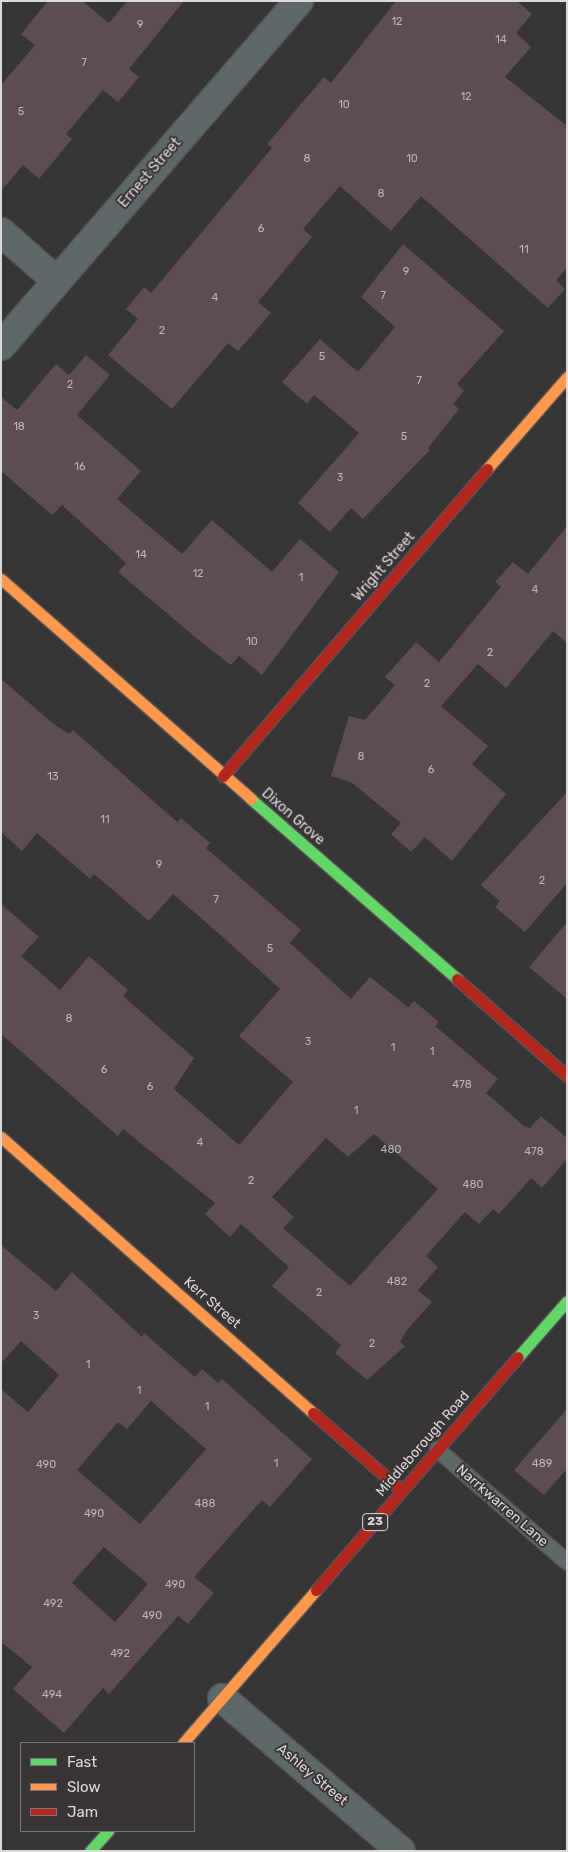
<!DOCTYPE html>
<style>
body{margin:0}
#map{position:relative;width:568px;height:1852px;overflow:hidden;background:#383536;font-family:Rubik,sans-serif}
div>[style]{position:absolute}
.building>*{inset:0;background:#5b4d50}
.roads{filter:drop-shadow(1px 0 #555354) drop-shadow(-1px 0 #555354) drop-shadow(0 1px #555354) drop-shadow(0 -1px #555354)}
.lane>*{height:15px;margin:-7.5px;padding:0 7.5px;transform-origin:7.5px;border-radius:7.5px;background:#5e6869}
.street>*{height:28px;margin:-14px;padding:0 14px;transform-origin:14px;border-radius:14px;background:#5e6869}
.fast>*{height:11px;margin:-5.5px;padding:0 5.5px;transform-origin:5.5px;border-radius:5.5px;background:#63d668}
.slow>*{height:11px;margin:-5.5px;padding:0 5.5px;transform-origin:5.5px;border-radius:5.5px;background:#ff974d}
.jam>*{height:11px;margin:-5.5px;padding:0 5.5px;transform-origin:5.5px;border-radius:5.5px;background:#b3261e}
span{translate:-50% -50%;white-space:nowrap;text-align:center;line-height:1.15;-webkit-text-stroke:4px #393435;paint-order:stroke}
.number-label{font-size:11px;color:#bcb6b8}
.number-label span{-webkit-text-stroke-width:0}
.shield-label span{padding:1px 4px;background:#393435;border:1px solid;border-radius:4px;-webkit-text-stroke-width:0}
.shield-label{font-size:12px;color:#dcd9da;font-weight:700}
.street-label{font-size:14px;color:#dcd9da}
.frame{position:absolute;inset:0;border:2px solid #dcd9da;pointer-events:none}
.legend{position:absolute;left:20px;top:1742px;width:175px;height:90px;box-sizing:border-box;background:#393435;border:1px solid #7a7677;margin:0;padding:6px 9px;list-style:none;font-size:15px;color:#dcd9da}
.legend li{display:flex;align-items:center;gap:10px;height:25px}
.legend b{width:25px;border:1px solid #7a7677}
</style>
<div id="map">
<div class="building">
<div style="clip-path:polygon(48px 1px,82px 1px,109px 23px,127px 1px,184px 1px,129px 69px,139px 77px,118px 102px,103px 90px,66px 134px,72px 139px,39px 179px,23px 165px,1px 191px,1px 85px,35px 45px,21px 34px)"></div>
<div style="clip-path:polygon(396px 1px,517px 1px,532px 14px,516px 33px,531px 47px,505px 77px,567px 126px,567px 268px,556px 280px,565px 289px,548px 308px,421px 196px,391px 231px,340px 186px,303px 229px,312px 237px,258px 302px,271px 313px,238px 351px,228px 343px,172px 409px,108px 355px,138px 319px,126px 309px,144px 287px,151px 293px,272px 148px,267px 144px,324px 77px,331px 83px)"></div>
<div style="clip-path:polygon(403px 244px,504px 331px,457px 384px,464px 391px,453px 404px,459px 409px,428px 448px,430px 450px,363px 519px,351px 508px,330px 532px,298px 503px,359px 433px,314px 395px,307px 404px,282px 382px,320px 339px,358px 372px,395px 327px,361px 297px)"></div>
<div style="clip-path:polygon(86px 355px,110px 375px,77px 415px,141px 471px,117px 499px,182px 554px,212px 520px,272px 572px,300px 539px,339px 572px,262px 675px,239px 656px,231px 665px,201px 642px,118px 572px,126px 563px,62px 505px,52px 515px,1px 471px,1px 397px,17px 410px,56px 364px,69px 375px)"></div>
<div style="clip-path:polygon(567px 526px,567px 643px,553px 631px,506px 688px,478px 664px,441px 706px,488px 746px,472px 764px,506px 794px,452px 861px,425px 837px,411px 852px,391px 834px,401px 823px,351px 782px,331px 776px,349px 716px,365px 720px,395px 685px,385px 677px,416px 642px,439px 662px,501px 587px,495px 582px,513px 562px,528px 574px)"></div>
<div style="clip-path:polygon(evenodd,1px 679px,55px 725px,69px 734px,73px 730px,177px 822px,181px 818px,210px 843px,206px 848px,301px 930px,290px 943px,351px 999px,370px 977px,408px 1007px,414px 1001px,439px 1022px,435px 1026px,498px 1079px,486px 1093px,524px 1126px,530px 1128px,541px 1116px,567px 1138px,567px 1159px,542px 1188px,531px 1178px,499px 1214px,493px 1209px,479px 1224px,465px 1212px,426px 1256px,438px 1267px,418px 1290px,432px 1302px,407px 1330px,400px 1342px,405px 1346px,367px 1380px,335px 1353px,341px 1345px,272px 1286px,289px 1267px,241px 1224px,230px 1237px,205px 1214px,215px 1203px,123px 1129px,118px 1136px,1px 1034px,1px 904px,39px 937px,21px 956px,60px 990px,89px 956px,128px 990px,123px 996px,194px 1058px,174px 1089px,239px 1145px,293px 1082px,239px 1036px,280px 989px,224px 938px,173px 894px,149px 921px,94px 874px,90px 879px,37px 833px,22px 851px,1px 832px,1px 679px,374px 1134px,438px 1189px,350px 1286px,283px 1228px,294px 1217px,272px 1197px,326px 1138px,348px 1157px,374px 1134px)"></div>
<div style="clip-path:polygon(567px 792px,567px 883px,525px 932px,495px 907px,500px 901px,481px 885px)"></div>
<div style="clip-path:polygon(567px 922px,567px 999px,529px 967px)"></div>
<div style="clip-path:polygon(evenodd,1px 1245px,56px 1291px,72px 1272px,142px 1337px,144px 1333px,195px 1377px,202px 1369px,218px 1383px,222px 1379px,312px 1459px,270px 1507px,262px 1500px,194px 1577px,214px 1593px,188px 1624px,178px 1616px,109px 1694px,103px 1688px,64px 1733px,13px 1689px,32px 1667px,1px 1642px,1px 1389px,28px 1412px,59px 1375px,21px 1341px,1px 1363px,1px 1245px,151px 1401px,206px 1449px,140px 1524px,77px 1470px,118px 1422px,127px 1429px,151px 1401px,1px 1245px,104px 1547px,148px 1584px,115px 1622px,72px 1583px,104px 1547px)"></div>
<div style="clip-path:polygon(567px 1409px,567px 1469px,544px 1495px,514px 1470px)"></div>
</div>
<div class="roads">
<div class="lane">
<div style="left:437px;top:1449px;width:172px;rotate:41deg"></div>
</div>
<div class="street">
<div style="left:1px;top:232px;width:74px;rotate:41.2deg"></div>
<div style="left:1px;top:346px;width:456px;rotate:-49.2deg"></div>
<div style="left:222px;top:1698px;width:235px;rotate:40.5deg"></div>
</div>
<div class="fast">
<div style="left:251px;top:799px;width:274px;rotate:41.1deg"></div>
<div style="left:518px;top:1357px;width:74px;rotate:-48.8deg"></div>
<div style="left:90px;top:1851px;width:27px;rotate:-48deg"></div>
</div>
<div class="slow">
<div style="left:487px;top:469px;width:122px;rotate:-49deg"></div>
<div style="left:1px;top:579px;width:333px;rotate:41.3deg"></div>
<div style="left:1px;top:1137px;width:417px;rotate:41.5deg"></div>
<div style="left:183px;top:1743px;width:203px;rotate:-49deg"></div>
</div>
<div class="jam">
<div style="left:223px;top:776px;width:405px;rotate:-49.3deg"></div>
<div style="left:457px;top:979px;width:147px;rotate:41.4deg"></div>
<div style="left:313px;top:1413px;width:118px;rotate:41.2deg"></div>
<div style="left:316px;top:1590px;width:308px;rotate:-49.1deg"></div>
</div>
</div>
<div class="number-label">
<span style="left:397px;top:22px">12</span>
<span style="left:140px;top:25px">9</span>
<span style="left:501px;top:40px">14</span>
<span style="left:84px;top:63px">7</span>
<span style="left:466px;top:97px">12</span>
<span style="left:344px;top:105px">10</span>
<span style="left:21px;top:112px">5</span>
<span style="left:307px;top:159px">8</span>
<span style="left:412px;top:159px">10</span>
<span style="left:381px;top:194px">8</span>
<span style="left:261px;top:229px">6</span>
<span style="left:524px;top:250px">11</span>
<span style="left:406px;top:272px">9</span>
<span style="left:383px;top:296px">7</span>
<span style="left:215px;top:298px">4</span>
<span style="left:162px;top:331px">2</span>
<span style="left:322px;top:357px">5</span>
<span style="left:419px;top:381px">7</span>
<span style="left:70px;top:385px">2</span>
<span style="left:19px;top:427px">18</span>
<span style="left:404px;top:437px">5</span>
<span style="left:80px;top:467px">16</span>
<span style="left:340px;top:478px">3</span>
<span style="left:141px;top:555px">14</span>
<span style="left:198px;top:574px">12</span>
<span style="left:301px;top:578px">1</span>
<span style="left:535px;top:590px">4</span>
<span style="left:252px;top:642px">10</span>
<span style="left:490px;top:653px">2</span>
<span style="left:427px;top:684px">2</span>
<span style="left:361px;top:757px">8</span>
<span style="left:431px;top:770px">6</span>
<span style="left:53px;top:777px">13</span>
<span style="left:105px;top:820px">11</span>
<span style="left:159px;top:865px">9</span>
<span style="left:542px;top:881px">2</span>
<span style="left:216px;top:900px">7</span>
<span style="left:270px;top:949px">5</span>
<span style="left:69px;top:1019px">8</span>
<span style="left:308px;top:1042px">3</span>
<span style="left:393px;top:1048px">1</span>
<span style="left:432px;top:1052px">1</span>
<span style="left:104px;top:1070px">6</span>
<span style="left:462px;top:1085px">478</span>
<span style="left:150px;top:1087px">6</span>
<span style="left:356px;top:1111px">1</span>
<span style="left:200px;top:1143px">4</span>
<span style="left:391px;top:1150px">480</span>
<span style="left:534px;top:1152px">478</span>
<span style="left:251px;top:1181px">2</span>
<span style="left:473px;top:1185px">480</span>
<span style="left:397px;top:1282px">482</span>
<span style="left:319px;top:1293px">2</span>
<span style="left:36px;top:1316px">3</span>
<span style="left:372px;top:1344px">2</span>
<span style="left:88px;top:1365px">1</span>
<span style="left:139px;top:1391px">1</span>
<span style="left:207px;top:1407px">1</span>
<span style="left:276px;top:1464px">1</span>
<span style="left:542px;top:1464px">489</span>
<span style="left:46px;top:1465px">490</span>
<span style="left:205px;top:1504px">488</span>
<span style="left:94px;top:1514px">490</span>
<span style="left:175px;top:1585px">490</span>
<span style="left:53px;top:1604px">492</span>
<span style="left:152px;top:1616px">490</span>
<span style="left:120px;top:1654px">492</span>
<span style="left:52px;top:1695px">494</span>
</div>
<div class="shield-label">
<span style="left:375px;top:1522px">23</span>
</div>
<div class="street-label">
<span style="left:150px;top:173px;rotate:-49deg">Ernest Street</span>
<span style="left:384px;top:567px;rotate:-49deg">Wright Street</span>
<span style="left:293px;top:817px;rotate:41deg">Dixon Grove</span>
<span style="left:212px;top:1303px;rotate:41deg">Kerr Street</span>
<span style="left:423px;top:1444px;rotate:-49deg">Middleborough Road</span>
<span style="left:502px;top:1506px;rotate:41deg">Narrkwarren Lane</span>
<span style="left:312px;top:1775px;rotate:40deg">Ashley Street</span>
</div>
<div class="frame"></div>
<ul class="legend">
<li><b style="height:6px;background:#63d668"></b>Fast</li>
<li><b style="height:6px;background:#ff974d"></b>Slow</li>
<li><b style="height:6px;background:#b3261e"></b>Jam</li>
</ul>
</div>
